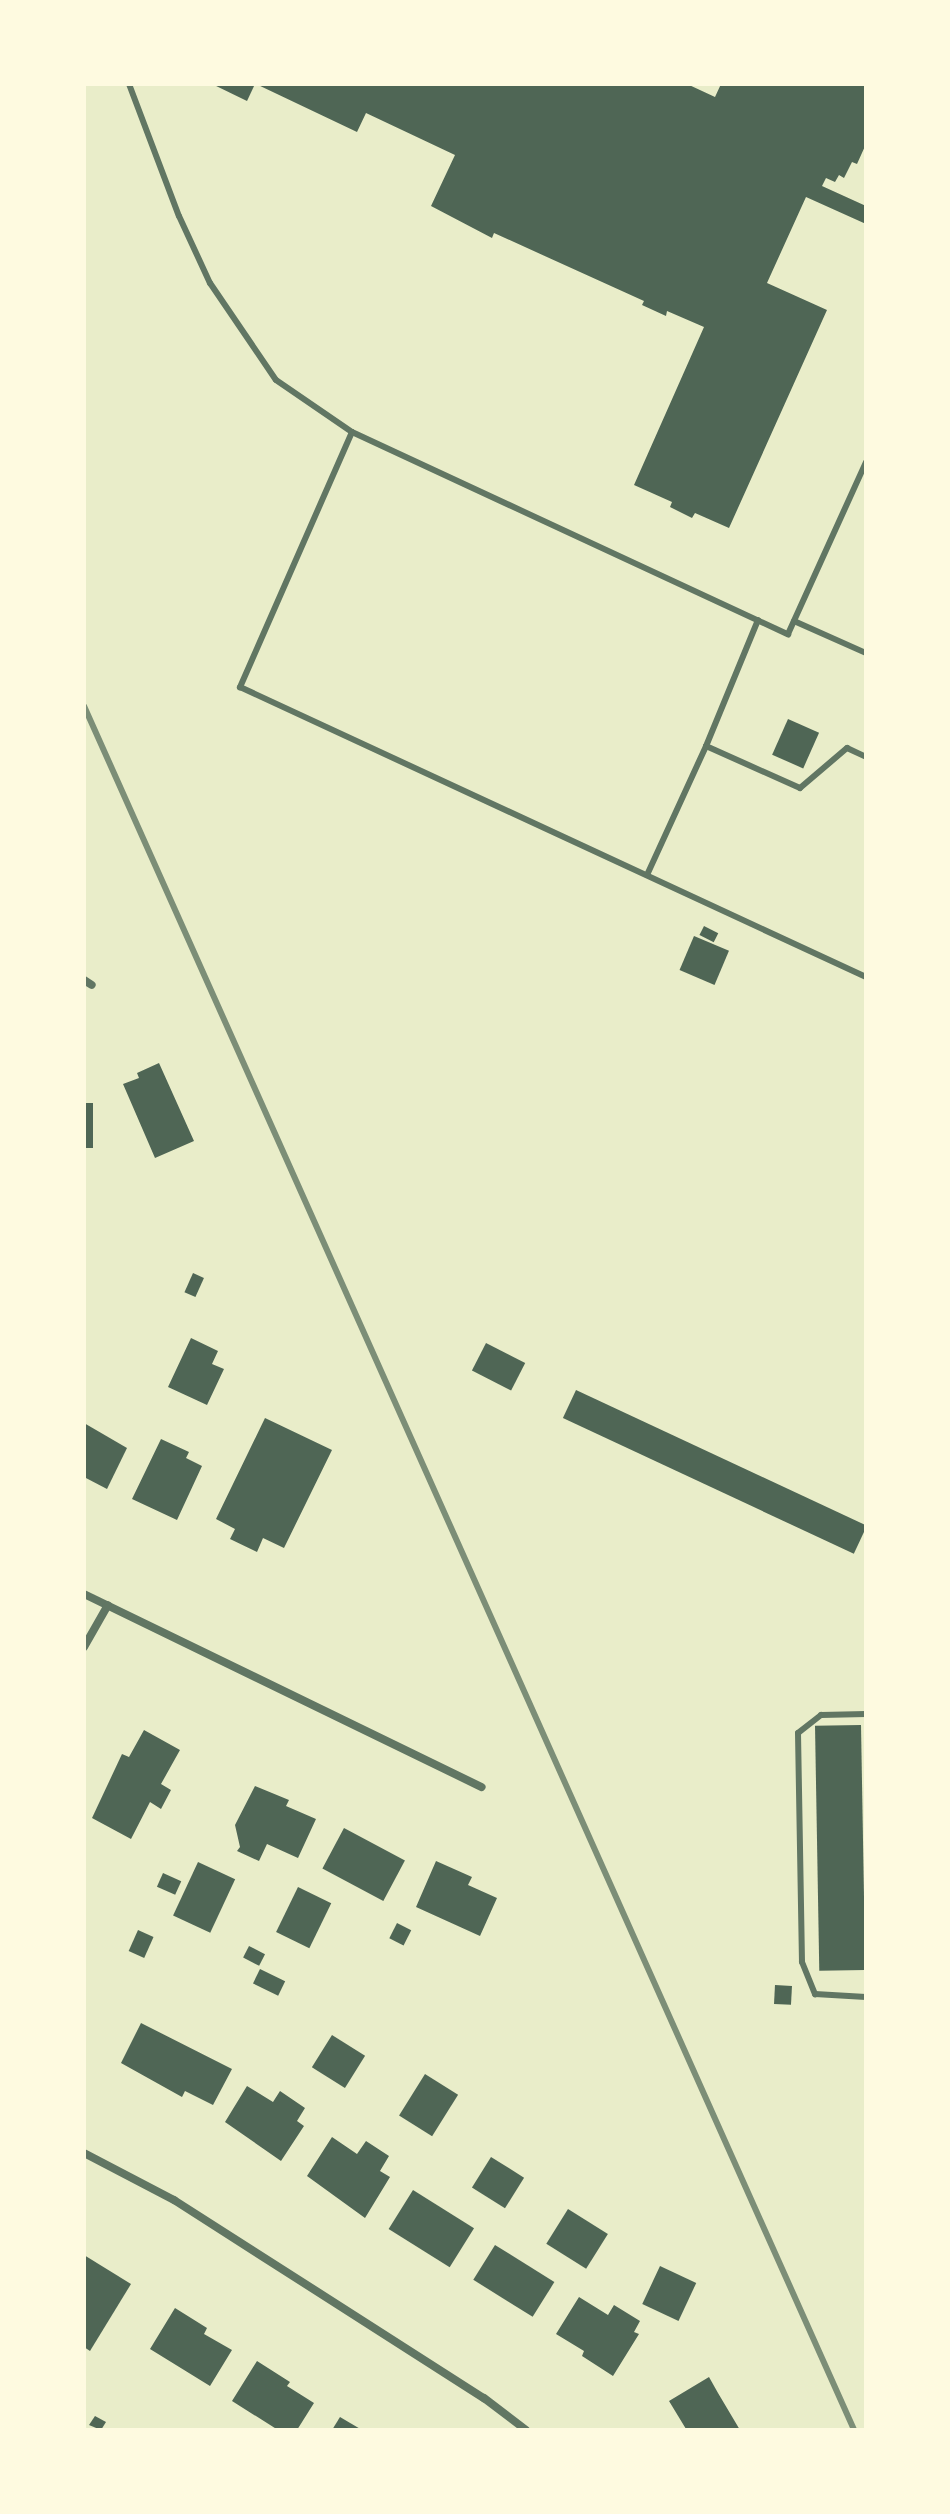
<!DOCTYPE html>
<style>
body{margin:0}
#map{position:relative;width:950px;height:2514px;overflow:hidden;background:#e9edc9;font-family:"Golos Text",sans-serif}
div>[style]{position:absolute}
.building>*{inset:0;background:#4f6655;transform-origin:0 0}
.service>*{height:6px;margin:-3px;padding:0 3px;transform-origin:3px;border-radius:3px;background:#617663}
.minor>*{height:8px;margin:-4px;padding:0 4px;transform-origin:4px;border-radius:4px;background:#617663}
.rail>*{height:6px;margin:-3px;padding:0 3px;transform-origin:3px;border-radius:3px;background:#7c8e77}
span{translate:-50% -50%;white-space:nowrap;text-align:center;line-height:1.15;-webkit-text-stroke:7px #fefae0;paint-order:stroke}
.frame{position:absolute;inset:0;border:86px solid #fefae0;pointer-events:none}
</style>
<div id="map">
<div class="building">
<div style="clip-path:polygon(212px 84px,255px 84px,247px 101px)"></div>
<div style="clip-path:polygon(256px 84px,687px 84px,715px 97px,721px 84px,866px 84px,866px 144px,857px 164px,852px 162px,844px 178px,839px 175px,835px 182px,826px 178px,822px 186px,866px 206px,866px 224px,806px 197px,767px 283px,827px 310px,729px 528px,695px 513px,692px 518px,670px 507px,672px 502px,634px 485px,704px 327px,667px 311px,666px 316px,642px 305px,644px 301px,494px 233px,492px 238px,431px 206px,455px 155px,366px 113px,357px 132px)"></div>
<div style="left:788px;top:719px;width:34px;height:39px;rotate:24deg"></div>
<div style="left:704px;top:926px;width:16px;height:10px;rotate:27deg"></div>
<div style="left:694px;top:936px;width:38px;height:37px;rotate:23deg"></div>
<div style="clip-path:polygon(159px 1063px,194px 1141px,155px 1158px,123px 1084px,139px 1078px,137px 1073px)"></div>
<div style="left:84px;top:1103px;width:9px;height:45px"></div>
<div style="left:193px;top:1273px;width:12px;height:21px;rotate:24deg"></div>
<div style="clip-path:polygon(191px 1338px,218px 1351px,212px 1364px,224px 1369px,207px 1405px,168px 1387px)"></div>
<div style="left:486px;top:1343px;width:44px;height:31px;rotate:27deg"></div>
<div style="left:576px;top:1390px;width:321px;height:31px;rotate:25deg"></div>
<div style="clip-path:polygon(265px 1418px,332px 1450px,284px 1548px,263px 1538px,257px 1552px,230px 1539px,235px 1529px,216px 1519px)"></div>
<div style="clip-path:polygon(84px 1423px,127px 1448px,107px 1489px,84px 1477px)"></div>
<div style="clip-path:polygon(161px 1439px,189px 1452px,186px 1458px,202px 1466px,177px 1520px,132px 1499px)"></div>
<div style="left:861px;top:1725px;width:245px;height:46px;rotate:89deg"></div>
<div style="clip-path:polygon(144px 1730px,180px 1750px,161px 1784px,171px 1790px,161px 1809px,150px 1802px,131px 1839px,92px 1818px,122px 1754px,129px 1757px)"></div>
<div style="clip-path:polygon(255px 1786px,289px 1800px,286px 1806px,316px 1819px,298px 1858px,267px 1844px,259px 1861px,237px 1851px,240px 1847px,235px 1825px)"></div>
<div style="left:344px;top:1828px;width:69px;height:46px;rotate:28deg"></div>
<div style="clip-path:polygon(436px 1861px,472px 1877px,468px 1885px,497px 1898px,480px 1936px,416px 1907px)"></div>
<div style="left:198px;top:1862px;width:41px;height:59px;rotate:25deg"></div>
<div style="left:163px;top:1873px;width:20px;height:15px;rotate:24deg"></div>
<div style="left:298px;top:1887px;width:37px;height:50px;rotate:26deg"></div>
<div style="left:397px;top:1923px;width:16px;height:17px;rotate:27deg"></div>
<div style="left:138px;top:1930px;width:17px;height:23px;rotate:24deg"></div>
<div style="left:249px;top:1946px;width:18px;height:13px;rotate:27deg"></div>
<div style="left:260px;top:1969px;width:28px;height:16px;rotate:26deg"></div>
<div style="left:775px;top:1985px;width:17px;height:19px;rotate:3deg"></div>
<div style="clip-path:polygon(141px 2023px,232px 2069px,213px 2105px,185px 2091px,182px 2097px,121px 2063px)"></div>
<div style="left:332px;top:2035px;width:39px;height:38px;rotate:32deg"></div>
<div style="left:425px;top:2074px;width:39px;height:49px;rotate:32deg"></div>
<div style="clip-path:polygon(247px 2086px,273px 2102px,280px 2091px,305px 2108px,297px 2121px,304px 2126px,281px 2161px,225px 2122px)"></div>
<div style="clip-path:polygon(332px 2137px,357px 2154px,366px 2141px,389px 2156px,380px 2171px,390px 2177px,365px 2218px,307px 2176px)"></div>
<div style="left:491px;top:2157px;width:39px;height:36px;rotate:32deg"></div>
<div style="left:413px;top:2190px;width:72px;height:46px;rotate:32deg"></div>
<div style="left:568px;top:2209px;width:47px;height:41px;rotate:32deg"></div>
<div style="left:495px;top:2245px;width:70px;height:41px;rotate:32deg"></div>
<div style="clip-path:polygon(84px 2255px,131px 2284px,90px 2351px,84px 2347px)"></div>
<div style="left:660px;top:2266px;width:40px;height:42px;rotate:25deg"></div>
<div style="clip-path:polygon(579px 2297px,608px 2315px,614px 2305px,640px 2321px,634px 2332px,639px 2334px,613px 2376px,582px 2356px,584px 2351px,556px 2334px)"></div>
<div style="clip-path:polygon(175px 2308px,207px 2328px,204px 2334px,232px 2350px,210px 2386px,150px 2349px)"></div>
<div style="clip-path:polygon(257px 2361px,290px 2382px,287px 2386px,314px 2403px,297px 2430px,278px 2430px,232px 2401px)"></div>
<div style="clip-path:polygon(709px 2377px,718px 2393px,740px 2430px,686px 2429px,669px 2401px)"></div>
<div style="clip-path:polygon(95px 2416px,106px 2422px,101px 2430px,89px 2425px)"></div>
<div style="clip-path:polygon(340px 2417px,362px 2430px,332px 2430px)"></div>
</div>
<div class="service">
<div style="left:129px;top:84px;width:141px;rotate:69.3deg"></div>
<div style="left:179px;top:216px;width:74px;rotate:65.2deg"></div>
<div style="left:210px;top:283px;width:117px;rotate:55.8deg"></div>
<div style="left:276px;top:380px;width:92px;rotate:34.4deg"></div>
<div style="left:352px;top:432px;width:481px;rotate:24.9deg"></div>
<div style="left:788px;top:634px;width:189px;rotate:-65.6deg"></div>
<div style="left:352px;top:432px;width:279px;rotate:113.7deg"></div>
<div style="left:240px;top:687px;width:690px;rotate:24.86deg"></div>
<div style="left:758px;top:620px;width:136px;rotate:112.4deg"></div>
<div style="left:706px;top:746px;width:103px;rotate:24.1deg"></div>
<div style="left:800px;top:788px;width:62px;rotate:-40.4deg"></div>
<div style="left:847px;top:748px;width:21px;rotate:25deg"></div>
<div style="left:794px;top:621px;width:79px;rotate:24deg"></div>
<div style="left:647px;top:875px;width:142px;rotate:-65.4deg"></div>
<div style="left:866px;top:1714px;width:45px;rotate:178.7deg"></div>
<div style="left:821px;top:1715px;width:29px;rotate:142deg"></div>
<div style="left:798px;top:1733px;width:229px;rotate:89deg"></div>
<div style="left:802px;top:1962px;width:35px;rotate:68deg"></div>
<div style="left:815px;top:1994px;width:51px;rotate:3.4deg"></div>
</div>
<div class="minor">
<div style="left:84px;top:980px;width:9px;rotate:32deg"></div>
<div style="left:84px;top:1594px;width:442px;rotate:25.9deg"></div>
<div style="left:84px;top:1647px;width:48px;rotate:-60.3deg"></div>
<div style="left:84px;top:2153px;width:102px;rotate:27.6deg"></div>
<div style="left:174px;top:2200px;width:368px;rotate:32.6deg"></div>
<div style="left:484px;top:2398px;width:53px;rotate:37.3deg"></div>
</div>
<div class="rail">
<div style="left:84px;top:706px;width:1888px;rotate:65.93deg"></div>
</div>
<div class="frame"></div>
</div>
